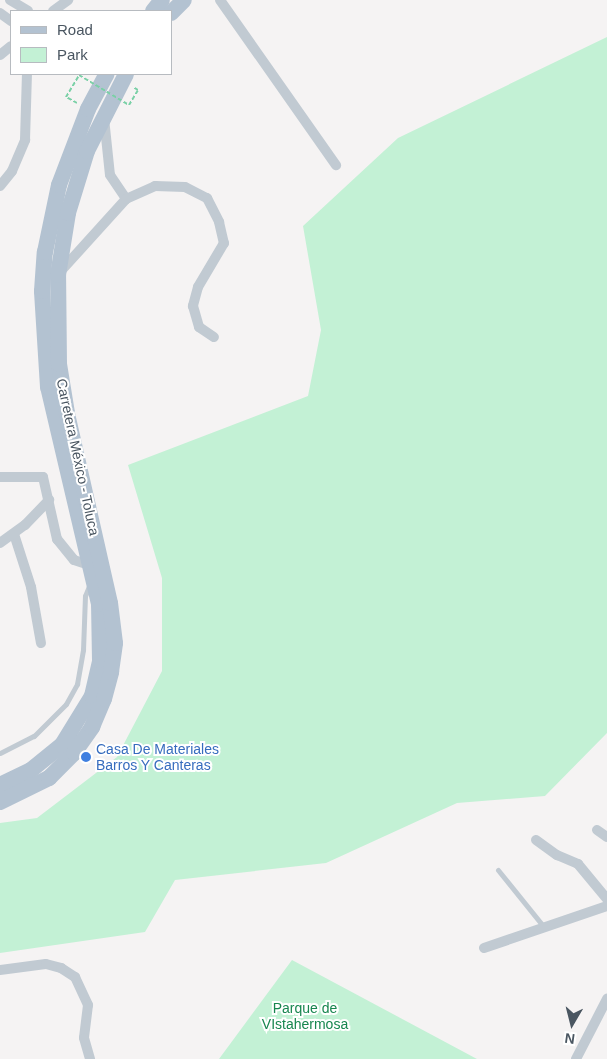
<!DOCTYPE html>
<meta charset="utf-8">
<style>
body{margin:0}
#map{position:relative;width:607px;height:1059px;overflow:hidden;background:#f5f3f3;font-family:Arial,sans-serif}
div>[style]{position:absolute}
.green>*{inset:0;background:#c3f1d5}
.path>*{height:2px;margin-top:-1px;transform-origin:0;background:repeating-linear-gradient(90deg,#7ad0a6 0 4px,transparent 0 6.5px)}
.service>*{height:5px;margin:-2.5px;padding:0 2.5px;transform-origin:2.5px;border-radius:2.5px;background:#c1cad2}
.minor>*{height:10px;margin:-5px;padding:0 5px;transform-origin:5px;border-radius:5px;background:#c1cad2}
.primary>*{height:16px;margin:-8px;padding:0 8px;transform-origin:8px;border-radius:8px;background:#b3c2d1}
.path-bridge>*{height:2px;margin-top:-1px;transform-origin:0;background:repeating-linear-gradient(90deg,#7ad0a6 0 4px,transparent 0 6.5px)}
.dots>*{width:14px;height:14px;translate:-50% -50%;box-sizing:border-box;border:2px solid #fff;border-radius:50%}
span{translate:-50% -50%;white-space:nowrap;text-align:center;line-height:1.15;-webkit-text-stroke:4px #fff;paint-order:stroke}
.street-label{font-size:14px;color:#4a5661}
.shop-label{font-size:14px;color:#366cbe}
.left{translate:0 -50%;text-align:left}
.park-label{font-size:14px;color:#17864f}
.legend{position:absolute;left:10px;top:10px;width:162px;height:65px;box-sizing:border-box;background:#fff;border:1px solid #b7bbc0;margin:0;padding:6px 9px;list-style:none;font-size:15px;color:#4a5661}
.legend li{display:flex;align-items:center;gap:10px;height:25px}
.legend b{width:25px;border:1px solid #b7bbc0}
.north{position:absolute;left:547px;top:999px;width:50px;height:50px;-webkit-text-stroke:4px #fff;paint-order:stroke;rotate:188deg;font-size:14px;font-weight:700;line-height:20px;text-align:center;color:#4a5661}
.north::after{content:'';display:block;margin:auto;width:18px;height:22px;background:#4a5661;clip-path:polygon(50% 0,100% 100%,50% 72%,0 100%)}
</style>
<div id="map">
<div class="green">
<div style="clip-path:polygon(607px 37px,607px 733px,545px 796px,457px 803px,326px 863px,175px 880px,145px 932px,0 953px,0 823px,37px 818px,117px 757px,162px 671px,162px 578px,128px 465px,308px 396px,321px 330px,303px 226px,398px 138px)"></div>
<div style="clip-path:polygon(292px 960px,477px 1059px,478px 1059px,219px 1059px)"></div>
</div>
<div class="path">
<div style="left:77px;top:103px;width:13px;rotate:-151deg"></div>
<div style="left:66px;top:97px;width:26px;rotate:-59deg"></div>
<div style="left:129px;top:105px;width:17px;rotate:-59deg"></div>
<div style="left:138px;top:90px;width:6px;rotate:-149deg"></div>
</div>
<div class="service">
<div style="left:0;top:753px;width:38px;rotate:-27deg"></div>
<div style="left:34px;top:736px;width:45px;rotate:-45deg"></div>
<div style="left:66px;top:704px;width:23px;rotate:-61deg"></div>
<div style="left:77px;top:684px;width:35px;rotate:-80deg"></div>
<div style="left:83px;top:650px;width:54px;rotate:-87.9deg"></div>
<div style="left:85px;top:596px;width:11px;rotate:-68deg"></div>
<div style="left:498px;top:870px;width:73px;rotate:51.1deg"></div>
</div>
<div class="minor">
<div style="left:10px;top:0;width:21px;rotate:31deg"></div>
<div style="left:220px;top:0;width:202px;rotate:54.9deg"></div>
<div style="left:53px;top:11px;width:19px;rotate:-36deg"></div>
<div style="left:0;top:13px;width:14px;rotate:36deg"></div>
<div style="left:0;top:55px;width:14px;rotate:-39deg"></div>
<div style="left:104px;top:118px;width:57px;rotate:84deg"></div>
<div style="left:110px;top:175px;width:29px;rotate:56deg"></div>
<div style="left:0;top:186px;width:19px;rotate:-51deg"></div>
<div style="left:12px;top:171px;width:34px;rotate:-67deg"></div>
<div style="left:25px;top:140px;width:66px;rotate:-88.3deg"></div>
<div style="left:60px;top:272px;width:98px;rotate:-47.9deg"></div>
<div style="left:126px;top:199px;width:32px;rotate:-24deg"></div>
<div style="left:155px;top:186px;width:30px;rotate:2deg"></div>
<div style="left:185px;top:187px;width:25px;rotate:27deg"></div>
<div style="left:207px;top:198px;width:27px;rotate:63deg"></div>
<div style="left:219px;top:222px;width:22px;rotate:77deg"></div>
<div style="left:224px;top:243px;width:51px;rotate:120.6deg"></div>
<div style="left:198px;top:287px;width:20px;rotate:105deg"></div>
<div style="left:193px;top:306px;width:22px;rotate:74deg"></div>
<div style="left:199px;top:327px;width:18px;rotate:34deg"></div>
<div style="left:0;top:477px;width:43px"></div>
<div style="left:43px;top:477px;width:64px;rotate:77.3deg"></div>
<div style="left:57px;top:539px;width:27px;rotate:51deg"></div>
<div style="left:74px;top:560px;width:16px;rotate:18deg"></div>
<div style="left:14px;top:534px;width:56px;rotate:72.2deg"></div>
<div style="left:31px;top:587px;width:57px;rotate:79.9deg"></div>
<div style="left:0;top:543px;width:31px;rotate:-36deg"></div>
<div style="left:25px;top:525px;width:35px;rotate:-46deg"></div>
<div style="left:597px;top:830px;width:12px;rotate:35deg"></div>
<div style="left:536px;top:840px;width:26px;rotate:36deg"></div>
<div style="left:557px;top:855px;width:23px;rotate:23deg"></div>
<div style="left:578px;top:864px;width:45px;rotate:50.4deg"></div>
<div style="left:484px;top:948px;width:130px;rotate:-18.9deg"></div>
<div style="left:0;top:970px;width:46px;rotate:-7.4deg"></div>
<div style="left:46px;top:964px;width:16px;rotate:15deg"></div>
<div style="left:61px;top:968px;width:17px;rotate:33deg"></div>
<div style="left:75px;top:977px;width:31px;rotate:65deg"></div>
<div style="left:88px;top:1005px;width:33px;rotate:97deg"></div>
<div style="left:84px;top:1038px;width:22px;rotate:74deg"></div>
<div style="left:576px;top:1059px;width:68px;rotate:-62.7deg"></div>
</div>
<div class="primary">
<div style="left:153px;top:11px;width:14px;rotate:-51deg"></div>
<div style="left:171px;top:13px;width:18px;rotate:-45deg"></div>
<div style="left:0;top:785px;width:34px;rotate:-26deg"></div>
<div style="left:31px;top:770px;width:40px;rotate:-39deg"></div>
<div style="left:62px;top:745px;width:57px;rotate:-58.5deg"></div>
<div style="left:92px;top:696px;width:37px;rotate:-77deg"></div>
<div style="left:100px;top:660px;width:56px;rotate:-91deg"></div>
<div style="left:99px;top:604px;width:223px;rotate:-103.2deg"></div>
<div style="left:48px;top:387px;width:96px;rotate:-93.6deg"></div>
<div style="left:42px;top:291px;width:39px;rotate:-86deg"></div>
<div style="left:45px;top:252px;width:68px;rotate:-78.2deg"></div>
<div style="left:59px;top:185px;width:81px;rotate:-69.1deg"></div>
<div style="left:88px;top:109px;width:40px;rotate:-62deg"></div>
<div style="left:0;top:802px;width:55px;rotate:-26.1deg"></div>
<div style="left:49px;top:778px;width:35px;rotate:-45deg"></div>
<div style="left:74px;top:753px;width:32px;rotate:-55deg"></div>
<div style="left:92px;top:727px;width:30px;rotate:-67deg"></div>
<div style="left:104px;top:699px;width:28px;rotate:-75deg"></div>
<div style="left:111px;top:672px;width:29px;rotate:-82deg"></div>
<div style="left:115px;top:643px;width:40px;rotate:-97.1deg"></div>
<div style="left:110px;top:603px;width:195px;rotate:-102.8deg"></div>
<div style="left:67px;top:413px;width:50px;rotate:-99.3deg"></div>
<div style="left:59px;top:364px;width:89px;rotate:-90.6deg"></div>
<div style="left:58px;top:275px;width:63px;rotate:-80.8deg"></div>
<div style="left:68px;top:213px;width:65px;rotate:-73deg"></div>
<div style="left:87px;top:151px;width:86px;rotate:-63.1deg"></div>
</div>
<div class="path-bridge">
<div style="left:79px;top:75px;width:58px;rotate:31deg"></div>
</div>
<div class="dots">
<div style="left:86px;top:757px;background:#3f7fe0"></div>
</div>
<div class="street-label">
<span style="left:78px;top:457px;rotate:78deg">Carretera México - Toluca</span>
</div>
<div class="shop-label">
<span class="left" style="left:96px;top:757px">Casa De Materiales<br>Barros Y Canteras</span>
</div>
<div class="park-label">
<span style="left:305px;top:1016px">Parque de<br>VIstahermosa</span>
</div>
<ul class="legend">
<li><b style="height:6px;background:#b3c2d1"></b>Road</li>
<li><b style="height:14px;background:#c3f1d5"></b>Park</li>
</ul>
<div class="north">N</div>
</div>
